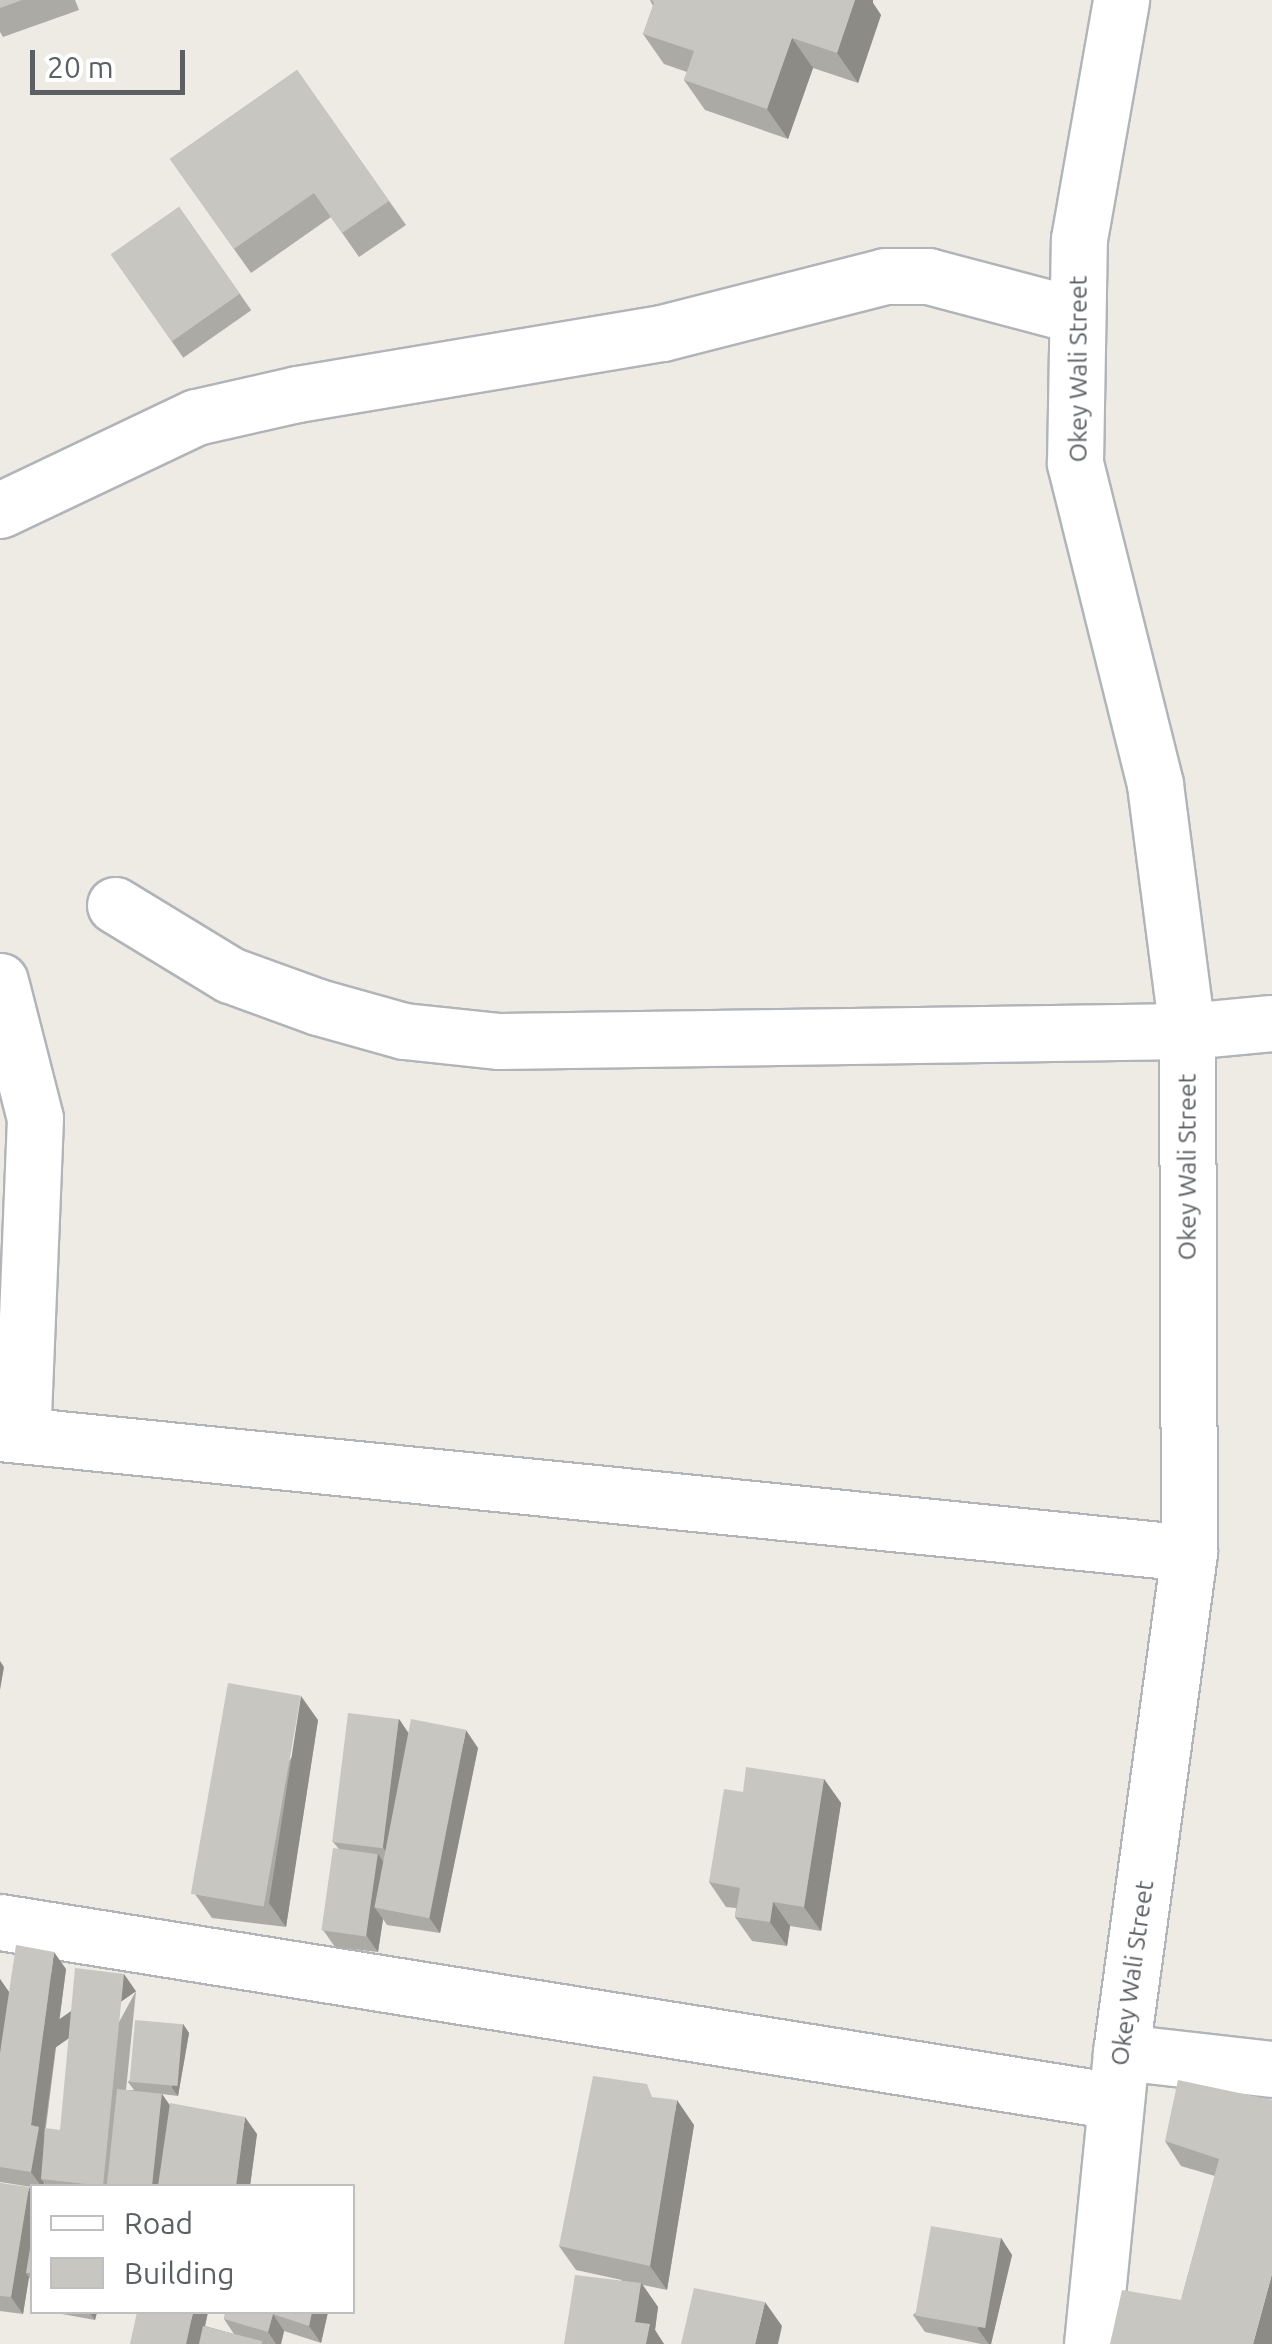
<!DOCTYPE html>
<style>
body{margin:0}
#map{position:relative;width:1272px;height:2344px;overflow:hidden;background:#edebe4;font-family:Ubuntu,sans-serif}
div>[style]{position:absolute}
.roads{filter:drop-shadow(2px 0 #b1b4b8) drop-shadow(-2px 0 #b1b4b8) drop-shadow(0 2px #b1b4b8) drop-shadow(0 -2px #b1b4b8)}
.minor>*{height:55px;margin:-27.5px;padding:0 27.5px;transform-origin:27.5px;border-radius:27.5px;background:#fff}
.wall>*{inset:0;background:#acaaa5;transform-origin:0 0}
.shaded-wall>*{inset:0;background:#8c8b86;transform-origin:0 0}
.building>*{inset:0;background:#c8c6c0;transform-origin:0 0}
span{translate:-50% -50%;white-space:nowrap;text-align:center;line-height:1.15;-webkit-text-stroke:8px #fff;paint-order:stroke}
.street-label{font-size:25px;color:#5c5f63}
.legend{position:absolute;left:30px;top:2184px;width:325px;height:130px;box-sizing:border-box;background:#fff;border:2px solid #bebfc1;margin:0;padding:12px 18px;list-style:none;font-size:30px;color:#5c5f63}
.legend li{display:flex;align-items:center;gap:20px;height:50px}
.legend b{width:50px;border:2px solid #bebfc1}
.scale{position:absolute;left:30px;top:50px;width:155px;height:45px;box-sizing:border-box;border:5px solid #5c5f63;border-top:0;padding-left:12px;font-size:30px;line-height:35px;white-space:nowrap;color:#5c5f63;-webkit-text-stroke:8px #fff;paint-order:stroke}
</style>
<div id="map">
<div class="roads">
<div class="minor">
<div style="left:0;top:510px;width:217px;rotate:-25.4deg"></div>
<div style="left:196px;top:417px;width:104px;rotate:-12.8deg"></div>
<div style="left:297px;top:394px;width:370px;rotate:-9.5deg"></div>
<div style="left:662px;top:333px;width:230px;rotate:-14.3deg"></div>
<div style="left:885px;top:276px;width:43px"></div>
<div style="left:928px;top:276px;width:153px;rotate:14.8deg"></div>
<div style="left:115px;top:905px;width:135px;rotate:31.3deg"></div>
<div style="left:230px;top:975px;width:94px;rotate:20deg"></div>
<div style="left:318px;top:1007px;width:89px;rotate:15.6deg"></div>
<div style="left:404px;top:1031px;width:96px;rotate:6deg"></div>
<div style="left:499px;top:1041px;width:688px;rotate:-0.83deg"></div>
<div style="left:1187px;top:1031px;width:85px;rotate:-5.4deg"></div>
<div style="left:0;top:981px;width:141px;rotate:75.7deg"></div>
<div style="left:35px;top:1118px;width:317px;rotate:92.3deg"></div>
<div style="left:0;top:1433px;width:1195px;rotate:5.76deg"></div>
<div style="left:0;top:1922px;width:1129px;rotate:9.12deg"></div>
<div style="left:1121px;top:2052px;width:152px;rotate:6.4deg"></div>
<div style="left:1092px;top:2344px;width:293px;rotate:-84.3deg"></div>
<div style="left:1121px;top:2052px;width:504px;rotate:-82.24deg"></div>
<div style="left:1189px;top:1553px;width:522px;rotate:-90.22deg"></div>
<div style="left:1187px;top:1031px;width:249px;rotate:-97.4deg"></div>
<div style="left:1155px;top:784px;width:331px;rotate:-104deg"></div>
<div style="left:1075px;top:463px;width:224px;rotate:-89deg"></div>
<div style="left:1079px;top:239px;width:243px;rotate:-80deg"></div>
</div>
</div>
<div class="wall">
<div style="clip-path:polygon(0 0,75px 0,79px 10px,3px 37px,0 32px)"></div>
<div style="clip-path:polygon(650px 0,873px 0,873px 3px,881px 15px,858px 83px,813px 68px,788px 139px,705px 110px,684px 80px,687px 72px,664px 64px,643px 34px,653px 6px)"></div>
<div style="clip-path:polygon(297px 70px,406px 225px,359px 257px,331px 217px,251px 273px,170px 159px)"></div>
<div style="left:179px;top:207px;width:126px;height:83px;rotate:55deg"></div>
<div style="clip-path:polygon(399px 1719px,408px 1732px,478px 1748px,440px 1933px,387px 1925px,383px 1919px,378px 1952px,335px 1947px,323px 1930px,339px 1849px,333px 1842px)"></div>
<div style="clip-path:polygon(318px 1720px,286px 1927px,212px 1918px,195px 1894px)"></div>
<div style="clip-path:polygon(824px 1779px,841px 1803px,821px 1931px,790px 1926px,787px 1946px,752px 1941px,735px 1917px,736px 1908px,726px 1907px,709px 1882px,743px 1792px)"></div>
<div style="clip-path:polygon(66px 1969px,45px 2135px,60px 2130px,136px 1991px,126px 2090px,134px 2090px,128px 2082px,183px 2024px,189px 2033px,178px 2096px,162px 2094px,169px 2105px,257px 2134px,250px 2186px,46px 2186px,44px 2183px,43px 2186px,32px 2187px,0 2182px,0 1979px,9px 1992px)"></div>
<div style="clip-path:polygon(657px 2098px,694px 2125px,667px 2290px,643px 2285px,658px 2307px,655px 2330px,664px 2344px,564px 2344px,622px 2280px,576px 2270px,559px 2246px)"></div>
<div style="clip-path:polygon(1272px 2100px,1181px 2300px,1215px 2176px,1181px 2166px,1165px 2141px)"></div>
<div style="clip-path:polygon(0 2183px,32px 2192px,32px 2282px,29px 2277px,23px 2314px,0 2311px)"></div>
<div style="clip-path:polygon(1001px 2238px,1012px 2255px,991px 2344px,981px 2344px,925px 2332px,913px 2315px)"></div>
<div style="clip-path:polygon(51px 2312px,97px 2312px,95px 2320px)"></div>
<div style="clip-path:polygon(208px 2312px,205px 2326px,234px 2334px,224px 2319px,225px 2314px,220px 2312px,328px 2312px,321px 2343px,284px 2331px,281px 2344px,130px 2344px)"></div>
</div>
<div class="shaded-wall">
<div style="clip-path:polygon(855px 0,873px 0,873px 3px,881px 15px,858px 83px,837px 53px)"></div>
<div style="clip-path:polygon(792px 38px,813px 68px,788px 139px,767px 109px)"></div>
<div style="clip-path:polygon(0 1661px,4px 1667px,0 1690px)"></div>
<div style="clip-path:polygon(301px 1696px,318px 1720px,286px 1927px,269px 1903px)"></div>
<div style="clip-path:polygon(399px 1719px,410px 1736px,394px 1863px,382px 1846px)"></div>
<div style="clip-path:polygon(466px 1730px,478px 1748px,440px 1933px,428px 1916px)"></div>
<div style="clip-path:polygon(824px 1779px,841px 1803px,821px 1931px,804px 1907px)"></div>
<div style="clip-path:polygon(378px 1854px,390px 1871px,375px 1908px,383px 1919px,378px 1952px,366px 1935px)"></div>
<div style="clip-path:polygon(773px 1902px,790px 1926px,787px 1946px,770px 1922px)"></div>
<div style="clip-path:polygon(54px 1952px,66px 1969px,44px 2134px,51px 2144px,41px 2179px,44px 2183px,43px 2186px,41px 2186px,31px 2172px,31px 2125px)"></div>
<div style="left:124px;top:1974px;width:21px;height:213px;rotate:55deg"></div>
<div style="clip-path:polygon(0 1979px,11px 1995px,0 2087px)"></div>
<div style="clip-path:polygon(183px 2024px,189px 2033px,178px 2096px,172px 2088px)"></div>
<div style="clip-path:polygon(162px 2094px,174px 2111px,164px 2186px,150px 2186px)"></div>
<div style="clip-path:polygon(677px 2100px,694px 2125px,667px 2290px,650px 2266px)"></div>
<div style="clip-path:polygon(245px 2117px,257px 2134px,250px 2186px,236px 2186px)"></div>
<div style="clip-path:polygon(29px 2187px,32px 2192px,32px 2256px,26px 2273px,29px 2277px,23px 2314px,11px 2297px)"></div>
<div style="clip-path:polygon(1001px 2238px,1012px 2255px,991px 2344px,989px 2344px,978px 2329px)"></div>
<div style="clip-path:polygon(1272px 2274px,1272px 2344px,1253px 2344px)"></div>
<div style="clip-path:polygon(641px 2283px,658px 2307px,655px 2330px,664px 2344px,646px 2344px,635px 2322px)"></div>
<div style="clip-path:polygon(765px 2302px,782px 2326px,778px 2344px,755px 2344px)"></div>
<div style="clip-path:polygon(89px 2312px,97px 2312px,95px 2320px)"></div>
<div style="clip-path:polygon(193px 2312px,208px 2312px,201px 2344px,186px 2344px)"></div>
<div style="clip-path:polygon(312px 2312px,328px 2312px,321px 2343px,309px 2326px)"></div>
<div style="clip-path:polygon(273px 2314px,284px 2331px,281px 2344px,276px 2344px,268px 2332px)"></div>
</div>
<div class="building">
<div style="clip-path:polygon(0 0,22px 0,0 8px)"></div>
<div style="clip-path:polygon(652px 0,855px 0,837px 53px,792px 38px,767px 109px,684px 80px,694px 51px,643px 34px,654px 3px)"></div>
<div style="clip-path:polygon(297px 70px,389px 201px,342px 233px,314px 193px,234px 249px,170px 159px)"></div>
<div style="left:179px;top:207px;width:106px;height:83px;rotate:55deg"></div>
<div style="left:228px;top:1683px;width:74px;height:214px;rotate:10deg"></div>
<div style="left:348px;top:1713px;width:51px;height:130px;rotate:7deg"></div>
<div style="left:411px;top:1719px;width:56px;height:192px;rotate:11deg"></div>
<div style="clip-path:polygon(746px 1767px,824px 1779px,804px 1907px,773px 1902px,770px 1922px,735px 1917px,740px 1888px,709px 1882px,724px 1789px,743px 1792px)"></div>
<div style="left:333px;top:1848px;width:45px;height:83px;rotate:8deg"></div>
<div style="clip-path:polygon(16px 1945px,54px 1952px,31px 2125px,39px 2127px,31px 2172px,0 2167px,0 2053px)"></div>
<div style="clip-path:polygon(75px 1968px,124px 1974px,103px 2186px,41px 2179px,45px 2128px,60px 2130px)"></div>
<div style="left:135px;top:2020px;width:48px;height:62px;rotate:5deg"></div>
<div style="clip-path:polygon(593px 2076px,647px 2084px,652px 2097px,677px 2100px,650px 2266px,559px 2246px)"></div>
<div style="clip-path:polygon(1178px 2080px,1272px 2100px,1272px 2274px,1253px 2344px,1110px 2344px,1122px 2290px,1181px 2300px,1219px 2159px,1165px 2141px)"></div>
<div style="left:117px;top:2089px;width:45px;height:98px;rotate:6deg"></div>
<div style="clip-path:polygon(170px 2103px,245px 2117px,236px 2186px,158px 2186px)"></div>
<div style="clip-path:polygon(0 2183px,29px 2187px,11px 2297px,0 2296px)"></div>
<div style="left:931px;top:2226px;width:71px;height:91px;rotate:10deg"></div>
<div style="clip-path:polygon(32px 2236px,32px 2273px,26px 2273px)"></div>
<div style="clip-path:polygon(575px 2275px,641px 2283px,635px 2322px,650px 2324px,646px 2344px,564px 2344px)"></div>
<div style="clip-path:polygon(694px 2288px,765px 2302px,755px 2344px,681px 2344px)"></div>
<div style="clip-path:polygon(137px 2312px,193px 2312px,186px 2344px,130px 2344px)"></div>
<div style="clip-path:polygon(226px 2312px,312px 2312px,309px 2326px,273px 2314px,268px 2332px,224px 2319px)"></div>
<div style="clip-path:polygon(203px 2326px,262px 2341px,262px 2344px,199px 2344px)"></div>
</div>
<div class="street-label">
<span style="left:1078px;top:369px;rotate:-90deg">Okey Wali Street</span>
<span style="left:1187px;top:1167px;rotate:-90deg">Okey Wali Street</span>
<span style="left:1132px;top:1973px;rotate:-82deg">Okey Wali Street</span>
</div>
<ul class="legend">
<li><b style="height:12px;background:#fff"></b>Road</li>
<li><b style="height:28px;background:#c8c6c0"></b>Building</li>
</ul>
<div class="scale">20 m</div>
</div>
